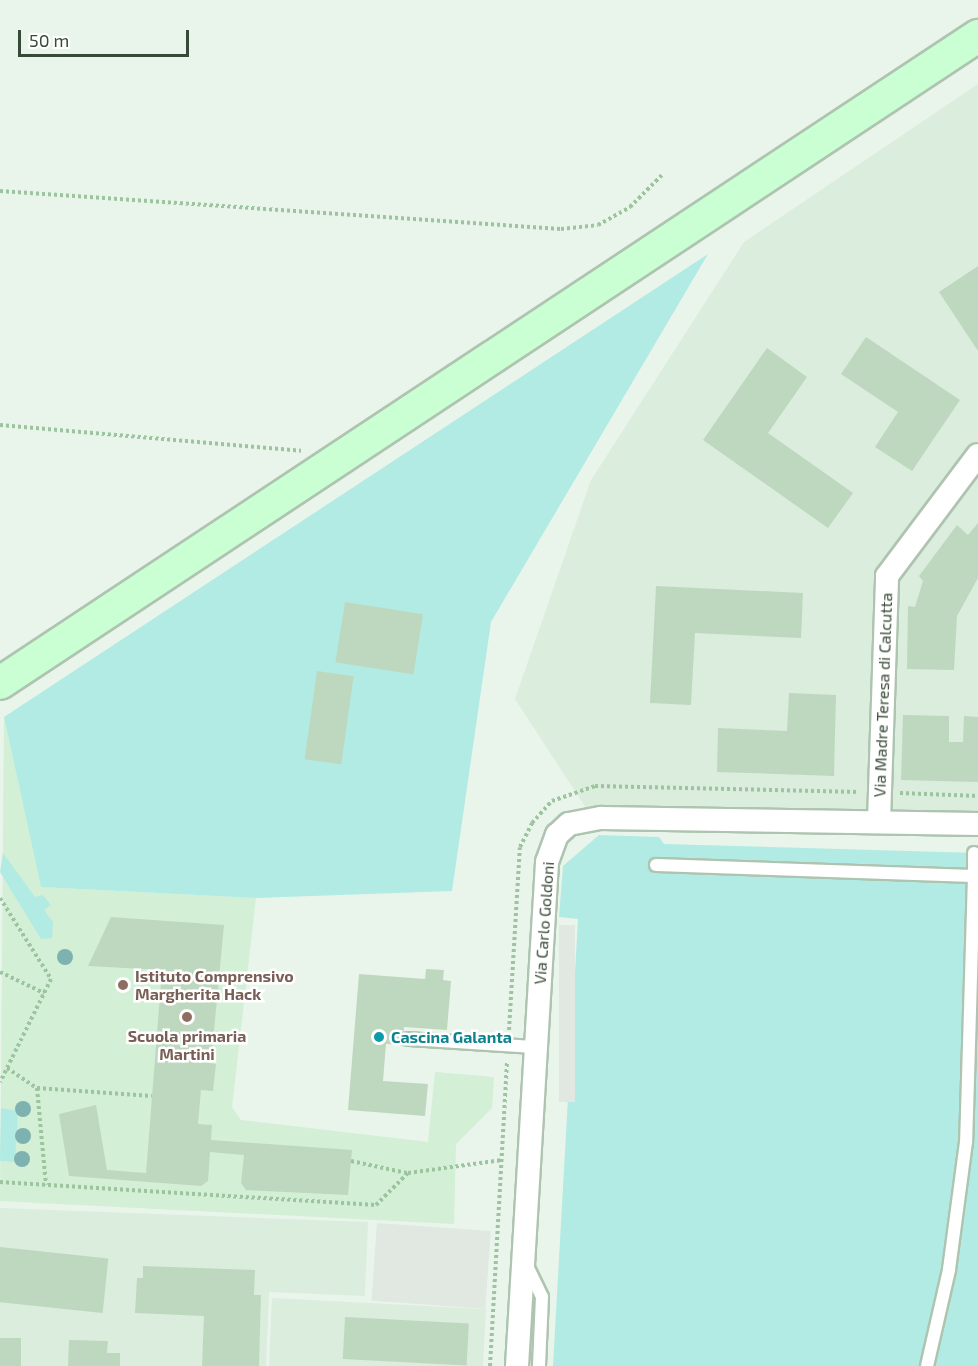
<!DOCTYPE html>
<style>
body{margin:0}
#map{position:relative;width:978px;height:1366px;overflow:hidden;background:#e9f5eb;font-family:"Exo 2",sans-serif}
div>[style]{position:absolute}
.residential>*{inset:0;background:#dbeddd}
.education>*{inset:0;background:#d3efd6}
.green>*{inset:0;background:#b1ebe3}
.parking>*{inset:0;background:#e1e7e1;transform-origin:0 0}
.building>*{inset:0;background:#bed8bf;transform-origin:0 0}
.path>*{height:4px;margin-top:-2px;transform-origin:0;background:repeating-linear-gradient(90deg,#9cc49e 0 3px,transparent 0 6px)}
.roads{filter:drop-shadow(2px 0 #aec4b0) drop-shadow(-2px 0 #aec4b0) drop-shadow(0 2px #aec4b0) drop-shadow(0 -2px #aec4b0)}
.service>*{height:12px;margin:-6px;padding:0 6px;transform-origin:6px;border-radius:6px;background:#fff}
.minor>*{height:22px;margin:-11px;padding:0 11px;transform-origin:11px;border-radius:11px;background:#fff}
.secondary>*{height:32px;margin:-16px;padding:0 16px;transform-origin:16px;border-radius:16px;background:#caffd3}
.trees>*{width:16px;height:16px;margin:-8px;border-radius:50%;background:#7eb2b0}
.dots>*{width:16px;height:16px;translate:-50% -50%;box-sizing:border-box;border:3px solid #fff;border-radius:50%}
span{translate:-50% -50%;white-space:nowrap;text-align:center;line-height:1.15;-webkit-text-stroke:5px #fff;paint-order:stroke}
.street-label{font-size:16px;color:#374a37}
.education-label{font-size:16px;color:#785e54;font-weight:700}
.left{translate:0 -50%;text-align:left}
.culture-label{font-size:16px;color:#0d838f;font-weight:700}
.scale{position:absolute;left:18px;top:30px;width:171px;height:27px;box-sizing:border-box;border:3px solid #374a37;border-top:0;padding-left:8px;font-size:18px;line-height:21px;white-space:nowrap;color:#374a37;-webkit-text-stroke:4px #fff;paint-order:stroke}
</style>
<div id="map">
<div class="residential">
<div style="clip-path:polygon(978px 84px,978px 834px,597px 825px,515px 699px,591px 480px,744px 242px)"></div>
<div style="clip-path:polygon(0 1208px,368px 1222px,365px 1296px,269px 1292px,266px 1366px,0 1366px)"></div>
<div style="clip-path:polygon(272px 1298px,486px 1309px,483px 1366px,269px 1366px)"></div>
</div>
<div class="education">
<div style="clip-path:polygon(4px 717px,41px 887px,256px 898px,232px 1107px,241px 1120px,428px 1142px,435px 1072px,494px 1077px,492px 1108px,456px 1144px,454px 1224px,0 1201px)"></div>
</div>
<div class="green">
<div style="clip-path:polygon(708px 254px,491px 622px,452px 891px,256px 898px,41px 887px,4px 717px)"></div>
<div style="clip-path:polygon(599px 835px,659px 837px,664px 844px,978px 853px,978px 1366px,553px 1366px,578px 919px,559px 917px,563px 866px)"></div>
<div style="clip-path:polygon(3px 853px,35px 897px,43px 895px,51px 905px,44px 910px,53px 922px,52px 938px,41px 939px,0 872px)"></div>
<div style="clip-path:polygon(1px 1108px,18px 1111px,15px 1162px,0 1161px)"></div>
</div>
<div class="parking">
<div style="left:559px;top:925px;width:16px;height:177px"></div>
<div style="left:377px;top:1223px;width:114px;height:78px;rotate:4deg"></div>
</div>
<div class="building">
<div style="clip-path:polygon(978px 266px,978px 351px,939px 292px)"></div>
<div style="clip-path:polygon(866px 337px,960px 400px,912px 471px,875px 447px,898px 412px,841px 374px)"></div>
<div style="clip-path:polygon(767px 348px,807px 377px,768px 433px,853px 493px,828px 528px,703px 440px)"></div>
<div style="clip-path:polygon(978px 523px,978px 578px,957px 616px,954px 670px,907px 669px,908px 606px,915px 607px,923px 581px,919px 576px,957px 525px,968px 535px)"></div>
<div style="clip-path:polygon(656px 586px,803px 593px,801px 638px,695px 633px,691px 705px,650px 703px)"></div>
<div style="left:345px;top:602px;width:79px;height:61px;rotate:9deg"></div>
<div style="left:317px;top:671px;width:37px;height:89px;rotate:8deg"></div>
<div style="clip-path:polygon(789px 693px,836px 695px,834px 776px,717px 772px,718px 728px,787px 731px)"></div>
<div style="clip-path:polygon(903px 715px,949px 716px,949px 742px,963px 742px,964px 716px,978px 717px,978px 782px,901px 780px)"></div>
<div style="clip-path:polygon(111px 917px,224px 925px,211px 1063px,216px 1064px,213px 1091px,201px 1090px,198px 1124px,212px 1125px,211px 1140px,352px 1150px,348px 1195px,246px 1190px,241px 1183px,244px 1155px,210px 1152px,208px 1181px,201px 1186px,69px 1176px,59px 1114px,96px 1105px,107px 1170px,146px 1173px,162px 970px,88px 966px)"></div>
<div style="clip-path:polygon(426px 969px,444px 970px,443px 980px,451px 981px,447px 1030px,404px 1027px,403px 1045px,386px 1044px,383px 1081px,428px 1084px,425px 1116px,348px 1110px,359px 974px,425px 979px)"></div>
<div style="left:0;top:1247px;width:109px;height:55px;rotate:6deg"></div>
<div style="clip-path:polygon(143px 1266px,255px 1270px,254px 1295px,261px 1295px,259px 1366px,202px 1366px,204px 1316px,135px 1313px,137px 1278px,143px 1278px)"></div>
<div style="left:345px;top:1317px;width:124px;height:42px;rotate:3deg"></div>
<div style="left:0;top:1338px;width:21px;height:28px"></div>
<div style="clip-path:polygon(69px 1340px,108px 1341px,107px 1353px,120px 1353px,120px 1366px,68px 1366px)"></div>
</div>
<div class="path">
<div style="left:0;top:191px;width:562px;rotate:3.88deg"></div>
<div style="left:561px;top:229px;width:37px;rotate:-6deg"></div>
<div style="left:598px;top:225px;width:37px;rotate:-29deg"></div>
<div style="left:630px;top:207px;width:45px;rotate:-45deg"></div>
<div style="left:0;top:425px;width:302px;rotate:4.9deg"></div>
<div style="left:900px;top:793px;width:78px;rotate:2.2deg"></div>
<div style="left:0;top:898px;width:96px;rotate:57.8deg"></div>
<div style="left:51px;top:979px;width:115px;rotate:116.3deg"></div>
<div style="left:0;top:972px;width:49px;rotate:25.5deg"></div>
<div style="left:509px;top:1030px;width:183px;rotate:-86.6deg"></div>
<div style="left:520px;top:847px;width:27px;rotate:-63deg"></div>
<div style="left:532px;top:823px;width:30px;rotate:-48deg"></div>
<div style="left:552px;top:801px;width:46px;rotate:-19.2deg"></div>
<div style="left:595px;top:786px;width:264px;rotate:1.3deg"></div>
<div style="left:7px;top:1068px;width:36px;rotate:34deg"></div>
<div style="left:37px;top:1088px;width:115px;rotate:4deg"></div>
<div style="left:37px;top:1088px;width:97px;rotate:84.7deg"></div>
<div style="left:351px;top:1161px;width:57px;rotate:12.1deg"></div>
<div style="left:0;top:1182px;width:377px;rotate:3.5deg"></div>
<div style="left:376px;top:1205px;width:45px;rotate:-45deg"></div>
<div style="left:408px;top:1173px;width:95px;rotate:-7.9deg"></div>
<div style="left:490px;top:1366px;width:305px;rotate:-86.8deg"></div>
</div>
<div class="roads">
<div class="service">
<div style="left:656px;top:865px;width:318px;rotate:2deg"></div>
<div style="left:974px;top:876px;width:266px;rotate:91.7deg"></div>
<div style="left:966px;top:1142px;width:129px;rotate:97.6deg"></div>
<div style="left:949px;top:1270px;width:98px;rotate:102.9deg"></div>
<div style="left:974px;top:876px;width:23px;rotate:-90deg"></div>
<div style="left:408px;top:1039px;width:128px;rotate:3.6deg"></div>
<div style="left:527px;top:1266px;width:34px;rotate:64deg"></div>
<div style="left:542px;top:1297px;width:69px;rotate:92.5deg"></div>
</div>
<div class="minor">
<div style="left:879px;top:821px;width:245px;rotate:-88.1deg"></div>
<div style="left:887px;top:576px;width:151px;rotate:-53.1deg"></div>
<div style="left:517px;top:1366px;width:505px;rotate:-86.59deg"></div>
<div style="left:547px;top:862px;width:29px;rotate:-70deg"></div>
<div style="left:557px;top:835px;width:16px;rotate:-43deg"></div>
<div style="left:569px;top:824px;width:33px;rotate:-11deg"></div>
<div style="left:601px;top:818px;width:377px;rotate:0.9deg"></div>
</div>
<div class="secondary">
<div style="left:0;top:683px;width:1173px;rotate:-33.49deg"></div>
</div>
</div>
<div class="trees">
<div style="left:65px;top:957px"></div>
<div style="left:23px;top:1109px"></div>
<div style="left:23px;top:1136px"></div>
<div style="left:22px;top:1159px"></div>
</div>
<div class="dots">
<div style="left:123px;top:985px;background:#8d6e63"></div>
<div style="left:187px;top:1017px;background:#8d6e63"></div>
<div style="left:379px;top:1037px;background:#0f9aa8"></div>
</div>
<div class="street-label">
<span style="left:883px;top:695px;rotate:-88deg">Via Madre Teresa di Calcutta</span>
<span style="left:544px;top:923px;rotate:-86deg">Via Carlo Goldoni</span>
</div>
<div class="education-label">
<span class="left" style="left:135px;top:985px">Istituto Comprensivo<br>Margherita Hack</span>
<span style="left:187px;top:1045px">Scuola primaria<br>Martini</span>
</div>
<div class="culture-label">
<span class="left" style="left:391px;top:1037px">Cascina Galanta</span>
</div>
<div class="scale">50 m</div>
</div>
